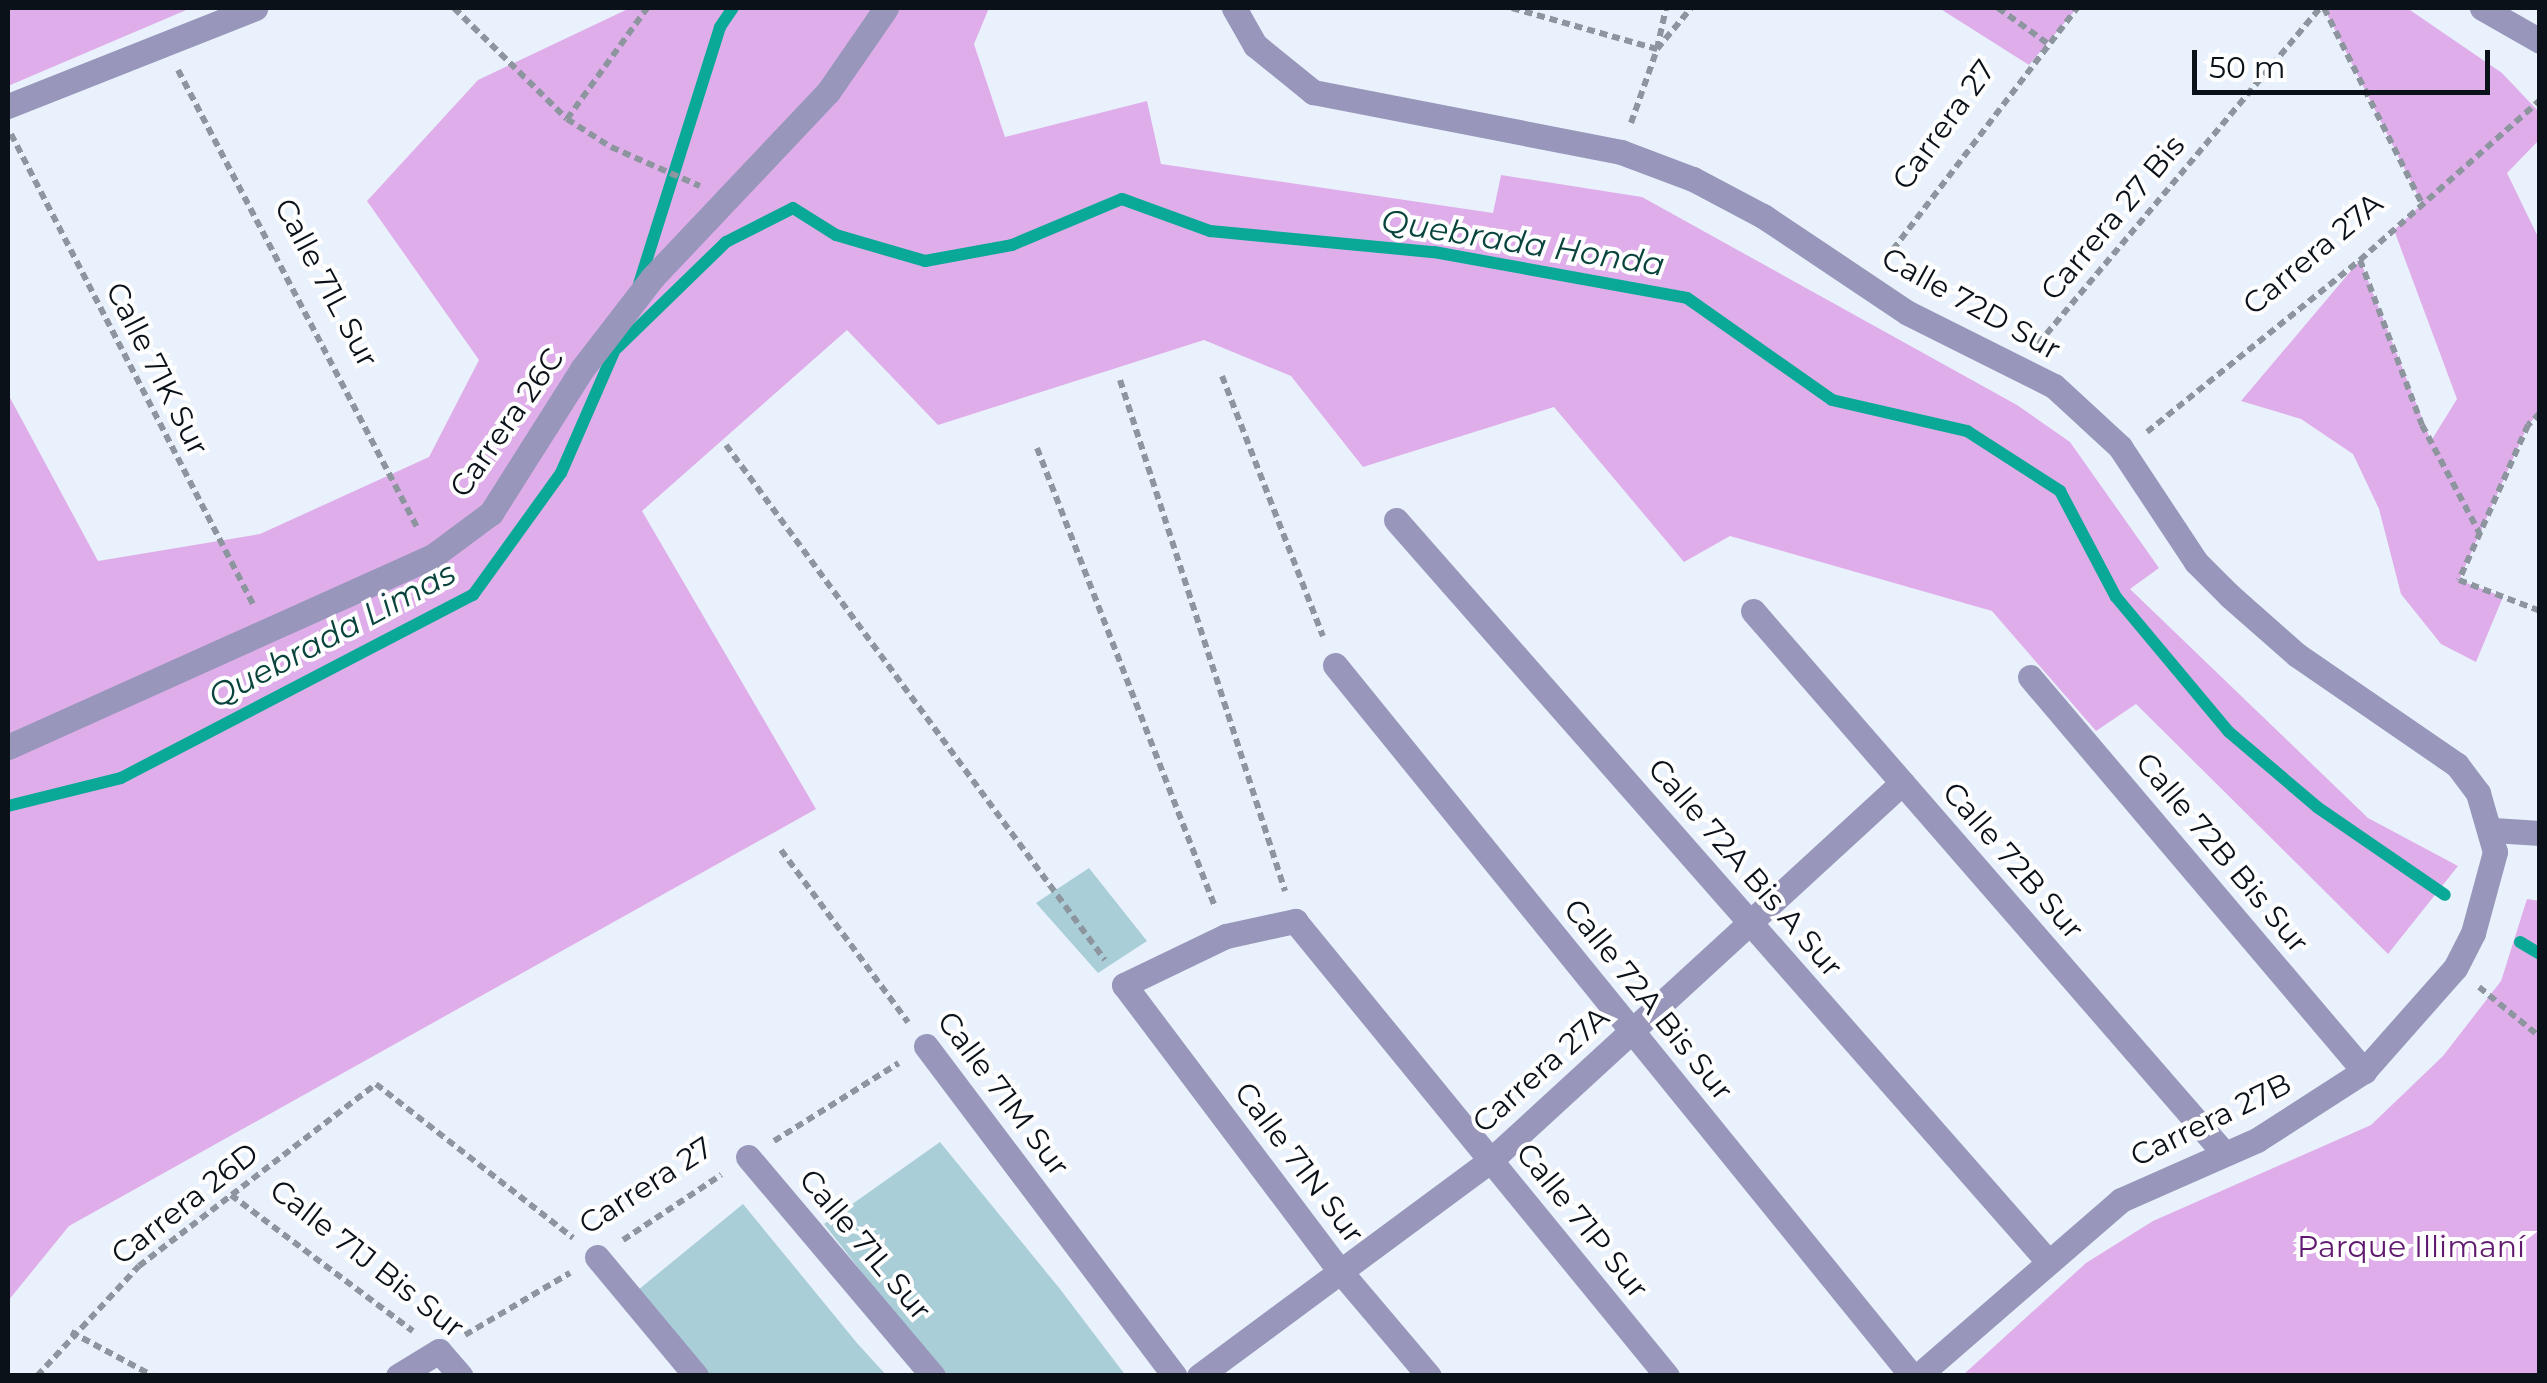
<!DOCTYPE html>
<meta charset="utf-8">
<style>
body{margin:0}
#map{position:relative;width:2547px;height:1383px;overflow:hidden;background:#e9f2fc;font-family:Montserrat,sans-serif}
div>[style]{position:absolute}
.green>*{inset:0;background:#dfaeea}
.stream>*{height:12px;margin:-6px;padding:0 6px;transform-origin:6px;border-radius:6px;background:#0aa897}
.building>*{inset:0;background:#aaced8}
.path>*{height:6px;margin-top:-3px;transform-origin:0;background:repeating-linear-gradient(90deg,#8d959e 0 8px,transparent 0 13px)}
.minor>*{height:25px;margin:-12.5px;padding:0 12.5px;transform-origin:12.5px;border-radius:12.5px;background:#9897bb}
.tertiary>*{height:25px;margin:-12.5px;padding:0 12.5px;transform-origin:12.5px;border-radius:12.5px;background:#9897bb}
span{translate:-50% -50%;white-space:nowrap;text-align:center;line-height:1.15;-webkit-text-stroke:8px #fefefe;paint-order:stroke}
.street-label{font-size:30px;color:#0a1119}
.park-label{font-size:30px;color:#5f196e}
.water-label{font-size:32px;color:#08443c;font-style:italic}
.frame{position:absolute;inset:0;border:10px solid #0a1119;pointer-events:none}
.scale{position:absolute;left:2192px;top:50px;width:298px;height:45px;box-sizing:border-box;border:5px solid #0a1119;border-top:0;padding-left:12px;font-size:30px;line-height:35px;white-space:nowrap;color:#0a1119;-webkit-text-stroke:8px #fefefe;paint-order:stroke}
</style>
<div id="map">
<div class="green">
<div style="clip-path:polygon(8px 8px,191px 8px,8px 86px)"></div>
<div style="clip-path:polygon(630px 8px,989px 8px,974px 44px,1005px 137px,1147px 101px,1161px 164px,1493px 213px,1501px 175px,1642px 197px,2017px 405px,2070px 442px,2159px 568px,2130px 589px,2368px 818px,2458px 866px,2388px 954px,2136px 704px,2096px 731px,1992px 611px,1730px 536px,1684px 562px,1554px 407px,1363px 467px,1291px 376px,1204px 340px,938px 425px,847px 330px,642px 511px,816px 809px,69px 1226px,8px 1301px,8px 394px,98px 561px,260px 534px,429px 457px,479px 360px,367px 201px,478px 80px)"></div>
<div style="clip-path:polygon(1939px 8px,2077px 8px,2029px 65px)"></div>
<div style="clip-path:polygon(2324px 8px,2407px 8px,2502px 73px,2539px 112px,2539px 140px,2507px 173px,2539px 239px,2539px 413px,2528px 425px,2459px 580px,2503px 597px,2476px 662px,2441px 644px,2401px 594px,2379px 509px,2353px 454px,2301px 419px,2241px 401px,2360px 260px,2431px 441px,2457px 399px,2394px 230px,2422px 204px)"></div>
<div style="clip-path:polygon(2527px 899px,2540px 901px,2539px 1375px,1963px 1375px,2086px 1263px,2153px 1221px,2371px 1125px,2443px 1056px,2501px 981px)"></div>
</div>
<div class="stream">
<div style="left:639px;top:284px;width:269px;rotate:-72.5deg"></div>
<div style="left:720px;top:27px;width:23px;rotate:-56deg"></div>
<div style="left:617px;top:348px;width:152px;rotate:-44.2deg"></div>
<div style="left:726px;top:242px;width:75px;rotate:-26.9deg"></div>
<div style="left:793px;top:208px;width:51px;rotate:32.1deg"></div>
<div style="left:836px;top:235px;width:93px;rotate:16.3deg"></div>
<div style="left:925px;top:261px;width:88px;rotate:-10.4deg"></div>
<div style="left:1012px;top:245px;width:119px;rotate:-22.7deg"></div>
<div style="left:1122px;top:199px;width:94px;rotate:20deg"></div>
<div style="left:1210px;top:231px;width:225px;rotate:5.4deg"></div>
<div style="left:1434px;top:252px;width:257px;rotate:10.3deg"></div>
<div style="left:1687px;top:298px;width:177px;rotate:35.1deg"></div>
<div style="left:1832px;top:400px;width:139px;rotate:12.9deg"></div>
<div style="left:1967px;top:431px;width:111px;rotate:32.8deg"></div>
<div style="left:2060px;top:491px;width:120px;rotate:62.2deg"></div>
<div style="left:2116px;top:597px;width:176px;rotate:50.1deg"></div>
<div style="left:2229px;top:732px;width:116px;rotate:40.4deg"></div>
<div style="left:2317px;top:807px;width:155px;rotate:34.5deg"></div>
<div style="left:8px;top:806px;width:116px;rotate:-13.9deg"></div>
<div style="left:121px;top:778px;width:397px;rotate:-27.5deg"></div>
<div style="left:473px;top:595px;width:150px;rotate:-54.2deg"></div>
<div style="left:561px;top:473px;width:145px;rotate:-66.4deg"></div>
<div style="left:2520px;top:942px;width:23px;rotate:31deg"></div>
</div>
<div class="building">
<div style="clip-path:polygon(1089px 868px,1147px 941px,1098px 973px,1036px 903px)"></div>
<div style="clip-path:polygon(940px 1142px,1060px 1289px,1126px 1376px,943px 1376px,824px 1224px)"></div>
<div style="clip-path:polygon(743px 1204px,857px 1343px,887px 1376px,710px 1376px,638px 1290px)"></div>
</div>
<div class="path">
<div style="left:454px;top:8px;width:158px;rotate:44.5deg"></div>
<div style="left:567px;top:119px;width:52px;rotate:32.5deg"></div>
<div style="left:611px;top:147px;width:97px;rotate:23.7deg"></div>
<div style="left:1512px;top:8px;width:151px;rotate:15.8deg"></div>
<div style="left:1657px;top:49px;width:42px;rotate:-77.6deg"></div>
<div style="left:1998px;top:8px;width:60px;rotate:35.5deg"></div>
<div style="left:2324px;top:8px;width:219px;rotate:63.4deg"></div>
<div style="left:178px;top:70px;width:518px;rotate:62.4deg"></div>
<div style="left:567px;top:119px;width:137px;rotate:-54.2deg"></div>
<div style="left:1631px;top:123px;width:78px;rotate:-70.6deg"></div>
<div style="left:1657px;top:49px;width:53px;rotate:-50.3deg"></div>
<div style="left:11px;top:134px;width:529px;rotate:62.76deg"></div>
<div style="left:1885px;top:260px;width:317px;rotate:-52.7deg"></div>
<div style="left:2360px;top:260px;width:176px;rotate:69.4deg"></div>
<div style="left:2422px;top:425px;width:123px;rotate:62deg"></div>
<div style="left:2038px;top:344px;width:439px;rotate:-50deg"></div>
<div style="left:1222px;top:376px;width:279px;rotate:68.8deg"></div>
<div style="left:1120px;top:380px;width:537px;rotate:72.1deg"></div>
<div style="left:2540px;top:413px;width:17px;rotate:135deg"></div>
<div style="left:2528px;top:425px;width:170px;rotate:114deg"></div>
<div style="left:2459px;top:580px;width:87px;rotate:20.9deg"></div>
<div style="left:2147px;top:432px;width:274px;rotate:-38.9deg"></div>
<div style="left:2360px;top:260px;width:241px;rotate:-41.6deg"></div>
<div style="left:726px;top:445px;width:639px;rotate:53.65deg"></div>
<div style="left:1037px;top:448px;width:492px;rotate:68.8deg"></div>
<div style="left:781px;top:850px;width:214px;rotate:53.6deg"></div>
<div style="left:2479px;top:987px;width:79px;rotate:39.3deg"></div>
<div style="left:774px;top:1141px;width:147px;rotate:-32deg"></div>
<div style="left:231px;top:1195px;width:227px;rotate:36.8deg"></div>
<div style="left:623px;top:1240px;width:118px;rotate:-33.6deg"></div>
<div style="left:71px;top:1332px;width:93px;rotate:28.2deg"></div>
<div style="left:465px;top:1335px;width:122px;rotate:-30.6deg"></div>
<div style="left:37px;top:1376px;width:150px;rotate:-47.2deg"></div>
<div style="left:139px;top:1266px;width:299px;rotate:-37.5deg"></div>
<div style="left:376px;top:1084px;width:250px;rotate:38deg"></div>
</div>
<div class="minor">
<div style="left:2482px;top:8px;width:67px;rotate:29.6deg"></div>
<div style="left:1396px;top:520px;width:984px;rotate:48.67deg"></div>
<div style="left:1753px;top:611px;width:718px;rotate:49.01deg"></div>
<div style="left:1335px;top:665px;width:916px;rotate:50.94deg"></div>
<div style="left:2030px;top:677px;width:517px;rotate:49.71deg"></div>
<div style="left:8px;top:747px;width:466px;rotate:-24.2deg"></div>
<div style="left:433px;top:556px;width:72px;rotate:-36.6deg"></div>
<div style="left:491px;top:513px;width:170px;rotate:-57.7deg"></div>
<div style="left:582px;top:369px;width:115px;rotate:-52.4deg"></div>
<div style="left:652px;top:278px;width:256px;rotate:-46.6deg"></div>
<div style="left:828px;top:92px;width:102px;rotate:-55.4deg"></div>
<div style="left:926px;top:1046px;width:413px;rotate:53deg"></div>
<div style="left:748px;top:1157px;width:287px;rotate:49.8deg"></div>
<div style="left:597px;top:1257px;width:155px;rotate:50.2deg"></div>
<div style="left:398px;top:1376px;width:48px;rotate:-31.4deg"></div>
<div style="left:439px;top:1351px;width:33px;rotate:49deg"></div>
<div style="left:1199px;top:1376px;width:363px;rotate:-36.5deg"></div>
<div style="left:1491px;top:1160px;width:558px;rotate:-42.53deg"></div>
<div style="left:1429px;top:1376px;width:139px;rotate:-130.3deg"></div>
<div style="left:1339px;top:1270px;width:357px;rotate:-127deg"></div>
<div style="left:1124px;top:985px;width:113px;rotate:-25.7deg"></div>
<div style="left:1226px;top:936px;width:71px;rotate:-12.3deg"></div>
<div style="left:1295px;top:921px;width:588px;rotate:50.73deg"></div>
</div>
<div class="tertiary">
<div style="left:1234px;top:8px;width:43px;rotate:60.4deg"></div>
<div style="left:1255px;top:45px;width:75px;rotate:39deg"></div>
<div style="left:1313px;top:92px;width:314px;rotate:11deg"></div>
<div style="left:1621px;top:152px;width:77px;rotate:20.6deg"></div>
<div style="left:1693px;top:179px;width:79px;rotate:27.9deg"></div>
<div style="left:1763px;top:216px;width:174px;rotate:33.8deg"></div>
<div style="left:1908px;top:313px;width:163px;rotate:26.6deg"></div>
<div style="left:2054px;top:386px;width:90px;rotate:42.7deg"></div>
<div style="left:2120px;top:447px;width:138px;rotate:56.5deg"></div>
<div style="left:2196px;top:562px;width:48px;rotate:45deg"></div>
<div style="left:2230px;top:596px;width:89px;rotate:41.4deg"></div>
<div style="left:2297px;top:655px;width:194px;rotate:34.5deg"></div>
<div style="left:2457px;top:765px;width:35px;rotate:53deg"></div>
<div style="left:2478px;top:793px;width:61px;rotate:73.9deg"></div>
<div style="left:2495px;top:852px;width:84px;rotate:105.2deg"></div>
<div style="left:2473px;top:933px;width:39px;rotate:117deg"></div>
<div style="left:2455px;top:968px;width:137px;rotate:131.5deg"></div>
<div style="left:2364px;top:1071px;width:127px;rotate:147.2deg"></div>
<div style="left:2257px;top:1140px;width:149px;rotate:156.2deg"></div>
<div style="left:2121px;top:1200px;width:269px;rotate:139.1deg"></div>
<div style="left:8px;top:106px;width:266px;rotate:-21.6deg"></div>
<div style="left:2493px;top:830px;width:47px;rotate:3.7deg"></div>
</div>
<div class="street-label">
<span style="left:1944px;top:125px;rotate:-54deg">Carrera 27</span>
<span style="left:2113px;top:218px;rotate:-50deg">Carrera 27 Bis</span>
<span style="left:2313px;top:254px;rotate:-40deg">Carrera 27A</span>
<span style="left:326px;top:283px;rotate:62deg">Calle 71L Sur</span>
<span style="left:1971px;top:304px;rotate:29deg">Calle 72D Sur</span>
<span style="left:157px;top:369px;rotate:63deg">Calle 71K Sur</span>
<span style="left:507px;top:423px;rotate:-55deg">Carrera 26C</span>
<span style="left:2222px;top:853px;rotate:50deg">Calle 72B Bis Sur</span>
<span style="left:2013px;top:861px;rotate:49deg">Calle 72B Sur</span>
<span style="left:1745px;top:868px;rotate:49deg">Calle 72A Bis A Sur</span>
<span style="left:1648px;top:1000px;rotate:51deg">Calle 72A Bis Sur</span>
<span style="left:1541px;top:1070px;rotate:-42deg">Carrera 27A</span>
<span style="left:1003px;top:1094px;rotate:53deg">Calle 71M Sur</span>
<span style="left:2211px;top:1120px;rotate:-26deg">Carrera 27B</span>
<span style="left:1299px;top:1163px;rotate:53deg">Calle 71N Sur</span>
<span style="left:646px;top:1186px;rotate:-33deg">Carrera 27</span>
<span style="left:185px;top:1204px;rotate:-38deg">Carrera 26D</span>
<span style="left:1582px;top:1221px;rotate:51deg">Calle 71P Sur</span>
<span style="left:865px;top:1245px;rotate:50deg">Calle 71L Sur</span>
<span style="left:367px;top:1259px;rotate:38deg">Calle 71J Bis Sur</span>
</div>
<div class="park-label">
<span style="left:2411px;top:1247px">Parque Illimaní</span>
</div>
<div class="water-label">
<span style="left:1523px;top:243px;rotate:9deg">Quebrada Honda</span>
<span style="left:332px;top:635px;rotate:-28deg">Quebrada Limas</span>
</div>
<div class="frame"></div>
<div class="scale">50 m</div>
</div>
